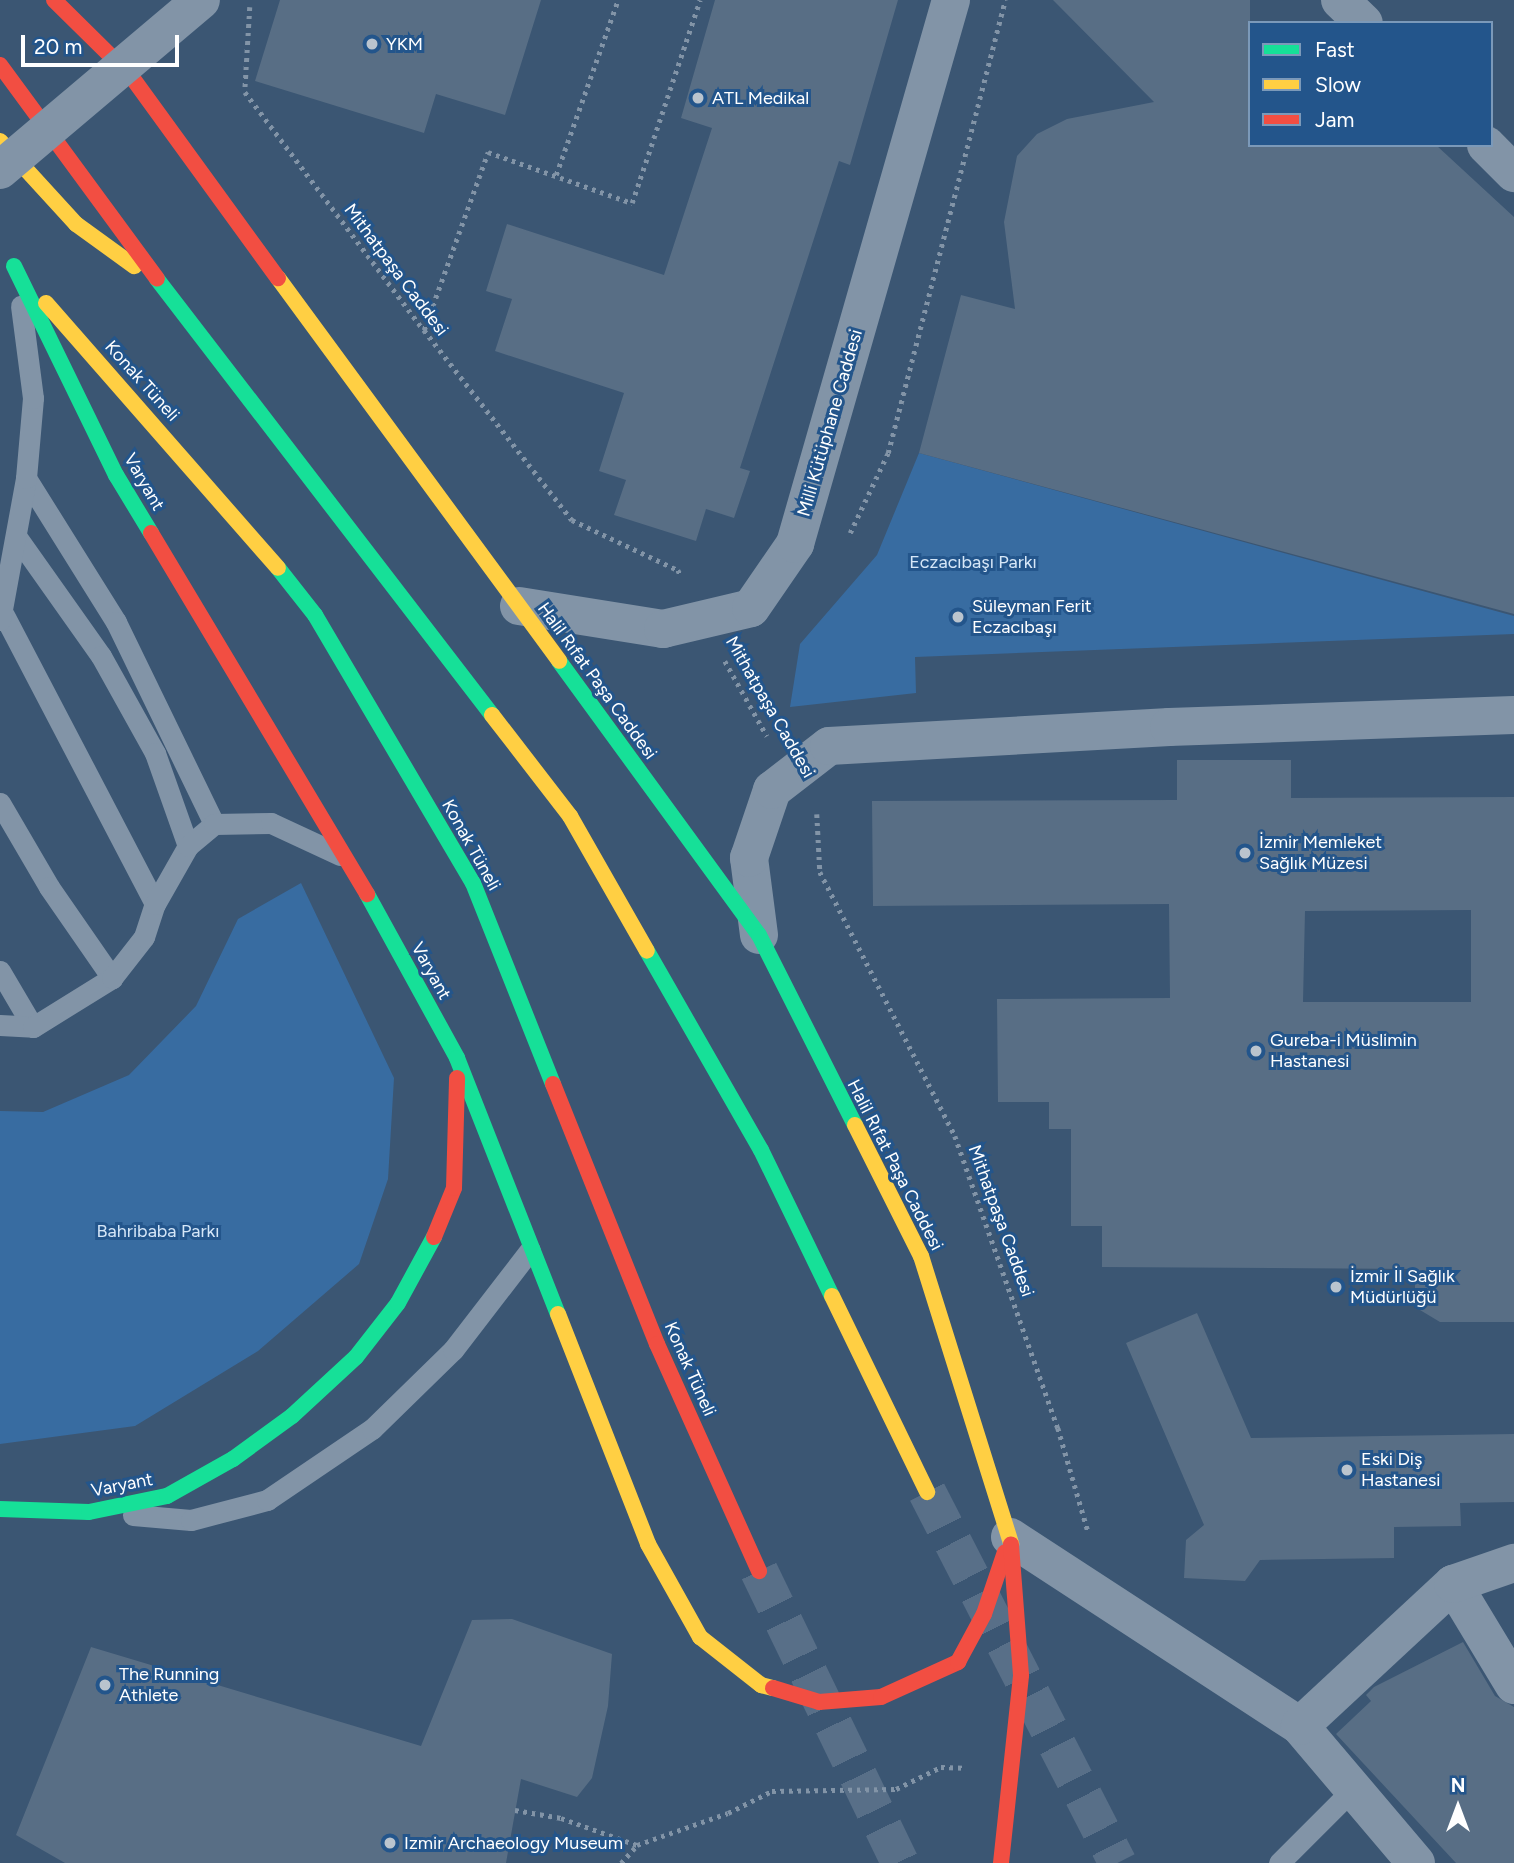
<!DOCTYPE html>
<meta charset="utf-8">
<style>
body{margin:0}
#map{position:relative;width:1514px;height:1863px;overflow:hidden;background:#3b5673;font-family:Figtree,sans-serif}
div>[style]{position:absolute}
.green>*{inset:0;background:#386ca1}
.building>*{inset:0;background:#586e85}
.primary-tunnel>*{height:38px;margin-top:-19px;transform-origin:0;background:repeating-linear-gradient(90deg,#586f88 0 38px,transparent 0 57px)}
.path>*{height:4.5px;margin-top:-2.25px;transform-origin:0;background:repeating-linear-gradient(90deg,#8294a7 0 3.5px,transparent 0 8.5px)}
.lane>*{height:21px;margin:-10.5px;padding:0 10.5px;transform-origin:10.5px;border-radius:10.5px;background:#8294a7}
.street>*{height:38px;margin:-19px;padding:0 19px;transform-origin:19px;border-radius:19px;background:#8294a7}
.fast>*{height:16px;margin:-8px;padding:0 8px;transform-origin:8px;border-radius:8px;background:#16e098}
.slow>*{height:16px;margin:-8px;padding:0 8px;transform-origin:8px;border-radius:8px;background:#ffcf43}
.jam>*{height:16px;margin:-8px;padding:0 8px;transform-origin:8px;border-radius:8px;background:#f24e42}
.street-bridge>*{height:38px;margin:-19px;padding:0 19px;transform-origin:19px;border-radius:19px;background:#8294a7}
.dots>*{width:19px;height:19px;translate:-50% -50%;box-sizing:border-box;border:4px solid #23558b;border-radius:50%}
span{translate:-50% -50%;white-space:nowrap;text-align:center;line-height:1.15;-webkit-text-stroke:6px #23558b;paint-order:stroke}
.poi-label{font-size:18px;color:#fff}
.left{translate:0 -50%;text-align:left}
.street-label{font-size:18px;color:#fff}
.park-label{font-size:18px;color:#d6e7f8}
.legend{position:absolute;left:1248px;top:21px;width:245px;height:126px;box-sizing:border-box;background:#23558b;border:2px solid #7b99b9;margin:0;padding:9px 12px;list-style:none;font-size:21px;color:#fff}
.legend li{display:flex;align-items:center;gap:14px;height:35px}
.legend b{width:35px;border:2px solid #7b99b9}
.north{position:absolute;left:1423px;top:1772px;width:70px;height:70px;-webkit-text-stroke:5px #23558b;paint-order:stroke;rotate:0deg;font-size:19px;font-weight:700;line-height:28px;text-align:center;color:#fff}
.north::after{content:'';display:block;margin:auto;width:24px;height:32px;background:#fff;clip-path:polygon(50% 0,100% 100%,50% 72%,0 100%)}
.scale{position:absolute;left:21px;top:35px;width:158px;height:32px;box-sizing:border-box;border:4px solid #fff;border-top:0;padding-left:9px;font-size:21px;line-height:24px;white-space:nowrap;color:#fff;-webkit-text-stroke:5px #23558b;paint-order:stroke}
</style>
<div id="map">
<div class="green">
<div style="clip-path:polygon(919px 453px,1514px 616px,1514px 634px,915px 657px,916px 693px,790px 707px,800px 644px,877px 555px)"></div>
<div style="clip-path:polygon(301px 883px,394px 1078px,388px 1179px,359px 1264px,258px 1351px,135px 1426px,0 1444px,0 1111px,43px 1112px,129px 1075px,196px 1006px,238px 919px)"></div>
</div>
<div class="building">
<div style="clip-path:polygon(280px 0,541px 0,505px 115px,436px 94px,424px 133px,255px 81px)"></div>
<div style="clip-path:polygon(715px 0,898px 0,850px 165px,839px 161px,740px 468px,750px 471px,734px 518px,706px 509px,696px 541px,614px 515px,626px 480px,599px 471px,624px 393px,495px 351px,512px 299px,486px 291px,507px 224px,664px 275px,712px 128px,681px 118px)"></div>
<div style="clip-path:polygon(1053px 0,1250px 0,1250px 145px,1436px 145px,1514px 217px,1514px 614px,919px 453px,961px 295px,1015px 309px,1004px 222px,1017px 156px,1037px 134px,1067px 119px,1154px 102px)"></div>
<div style="clip-path:polygon(evenodd,1177px 760px,1291px 760px,1291px 798px,1514px 797px,1514px 1322px,1440px 1322px,1415px 1307px,1415px 1269px,1102px 1267px,1102px 1226px,1071px 1226px,1071px 1129px,1049px 1129px,1049px 1102px,998px 1102px,997px 999px,1170px 998px,1169px 904px,873px 906px,872px 801px,1177px 800px,1177px 760px,1471px 910px,1471px 1002px,1303px 1002px,1305px 911px,1471px 910px)"></div>
<div style="clip-path:polygon(1197px 1313px,1251px 1438px,1514px 1434px,1514px 1502px,1460px 1503px,1461px 1526px,1394px 1527px,1394px 1558px,1260px 1560px,1245px 1581px,1184px 1578px,1186px 1540px,1204px 1525px,1126px 1343px)"></div>
<div style="clip-path:polygon(512px 1619px,612px 1654px,608px 1706px,592px 1778px,577px 1797px,521px 1779px,506px 1863px,65px 1863px,16px 1835px,91px 1647px,421px 1746px,472px 1620px)"></div>
<div style="clip-path:polygon(1463px 1642px,1495px 1696px,1514px 1707px,1514px 1863px,1456px 1863px,1336px 1734px,1371px 1701px,1366px 1695px,1374px 1687px)"></div>
</div>
<div class="primary-tunnel">
<div style="left:927px;top:1492px;width:417px;rotate:62.8deg"></div>
<div style="left:759px;top:1571px;width:324px;rotate:64.2deg"></div>
</div>
<div class="path">
<div style="left:250px;top:7px;width:85px;rotate:93.4deg"></div>
<div style="left:245px;top:92px;width:298px;rotate:53.1deg"></div>
<div style="left:424px;top:330px;width:241px;rotate:52.1deg"></div>
<div style="left:572px;top:520px;width:117px;rotate:25.3deg"></div>
<div style="left:678px;top:570px;width:7px;rotate:63deg"></div>
<div style="left:556px;top:175px;width:186px;rotate:-70.5deg"></div>
<div style="left:424px;top:330px;width:189px;rotate:-70.2deg"></div>
<div style="left:488px;top:152px;width:153px;rotate:19.5deg"></div>
<div style="left:632px;top:203px;width:214px;rotate:-71.5deg"></div>
<div style="left:850px;top:533px;width:89px;rotate:-64.6deg"></div>
<div style="left:888px;top:453px;width:468px;rotate:-75.5deg"></div>
<div style="left:725px;top:661px;width:86px;rotate:60.8deg"></div>
<div style="left:817px;top:814px;width:58px;rotate:87deg"></div>
<div style="left:820px;top:872px;width:297px;rotate:62.9deg"></div>
<div style="left:955px;top:1136px;width:310px;rotate:70.6deg"></div>
<div style="left:1058px;top:1428px;width:107px;rotate:73.8deg"></div>
<div style="left:515px;top:1810px;width:47px;rotate:9.9deg"></div>
<div style="left:561px;top:1818px;width:81px;rotate:19.6deg"></div>
<div style="left:621px;top:1863px;width:24px;rotate:-48deg"></div>
<div style="left:637px;top:1845px;width:96px;rotate:-19.4deg"></div>
<div style="left:728px;top:1813px;width:49px;rotate:-26.6deg"></div>
<div style="left:772px;top:1791px;width:124px;rotate:-0.9deg"></div>
<div style="left:896px;top:1789px;width:50px;rotate:-26.1deg"></div>
<div style="left:941px;top:1767px;width:23px;rotate:2deg"></div>
</div>
<div class="lane">
<div style="left:26px;top:478px;width:170px;rotate:58deg"></div>
<div style="left:116px;top:622px;width:225px;rotate:64.1deg"></div>
<div style="left:16px;top:536px;width:147px;rotate:54.7deg"></div>
<div style="left:101px;top:656px;width:111px;rotate:60.9deg"></div>
<div style="left:155px;top:753px;width:99px;rotate:70.5deg"></div>
<div style="left:4px;top:615px;width:326px;rotate:62.4deg"></div>
<div style="left:0;top:620px;width:144px;rotate:-79.6deg"></div>
<div style="left:26px;top:478px;width:80px;rotate:-85deg"></div>
<div style="left:33px;top:398px;width:93px;rotate:-97.4deg"></div>
<div style="left:0;top:803px;width:97px;rotate:59.7deg"></div>
<div style="left:49px;top:887px;width:111px;rotate:55.3deg"></div>
<div style="left:0;top:971px;width:65px;rotate:59.5deg"></div>
<div style="left:0;top:1025px;width:33px;rotate:3deg"></div>
<div style="left:33px;top:1027px;width:93px;rotate:-31.8deg"></div>
<div style="left:112px;top:978px;width:52px;rotate:-52deg"></div>
<div style="left:144px;top:937px;width:35px;rotate:-72deg"></div>
<div style="left:155px;top:904px;width:67px;rotate:-60.4deg"></div>
<div style="left:188px;top:846px;width:34px;rotate:-40deg"></div>
<div style="left:214px;top:824px;width:57px;rotate:-1deg"></div>
<div style="left:271px;top:823px;width:76px;rotate:24.9deg"></div>
<div style="left:133px;top:1515px;width:58px;rotate:4.9deg"></div>
<div style="left:191px;top:1520px;width:79px;rotate:-14.7deg"></div>
<div style="left:267px;top:1500px;width:127px;rotate:-34.1deg"></div>
<div style="left:372px;top:1429px;width:113px;rotate:-44.3deg"></div>
<div style="left:453px;top:1350px;width:126px;rotate:-52.4deg"></div>
<div style="left:1279px;top:1863px;width:105px;rotate:-45deg"></div>
</div>
<div class="street">
<div style="left:1340px;top:0;width:33px;rotate:44deg"></div>
<div style="left:1486px;top:145px;width:40px;rotate:45deg"></div>
<div style="left:519px;top:606px;width:146px;rotate:9.1deg"></div>
<div style="left:663px;top:629px;width:90px;rotate:-13.4deg"></div>
<div style="left:751px;top:608px;width:78px;rotate:-55.5deg"></div>
<div style="left:795px;top:544px;width:566px;rotate:-74deg"></div>
<div style="left:759px;top:935px;width:78px;rotate:-97.4deg"></div>
<div style="left:749px;top:858px;width:72px;rotate:-71.3deg"></div>
<div style="left:772px;top:790px;width:72px;rotate:-37.7deg"></div>
<div style="left:829px;top:746px;width:341px;rotate:-3.2deg"></div>
<div style="left:1169px;top:727px;width:345px;rotate:-2deg"></div>
<div style="left:1010px;top:1537px;width:346px;rotate:33.1deg"></div>
<div style="left:1453px;top:1584px;width:118px;rotate:58.9deg"></div>
<div style="left:1416px;top:1863px;width:180px;rotate:-130.3deg"></div>
<div style="left:1300px;top:1726px;width:209px;rotate:-42.9deg"></div>
<div style="left:1453px;top:1584px;width:65px;rotate:-19deg"></div>
</div>
<div class="fast">
<div style="left:14px;top:266px;width:233px;rotate:64deg"></div>
<div style="left:116px;top:475px;width:68px;rotate:58.9deg"></div>
<div style="left:157px;top:279px;width:550px;rotate:52.46deg"></div>
<div style="left:278px;top:568px;width:60px;rotate:51.8deg"></div>
<div style="left:315px;top:615px;width:311px;rotate:59.5deg"></div>
<div style="left:473px;top:883px;width:216px;rotate:68.3deg"></div>
<div style="left:559px;top:661px;width:339px;rotate:53.9deg"></div>
<div style="left:759px;top:935px;width:213px;rotate:63.2deg"></div>
<div style="left:367px;top:894px;width:187px;rotate:61.2deg"></div>
<div style="left:457px;top:1058px;width:275px;rotate:68.5deg"></div>
<div style="left:647px;top:951px;width:229px;rotate:60.2deg"></div>
<div style="left:761px;top:1150px;width:162px;rotate:64.1deg"></div>
<div style="left:0;top:1509px;width:89px;rotate:1.9deg"></div>
<div style="left:89px;top:1512px;width:80px;rotate:-11.6deg"></div>
<div style="left:167px;top:1496px;width:76px;rotate:-29.3deg"></div>
<div style="left:233px;top:1459px;width:73px;rotate:-36.1deg"></div>
<div style="left:292px;top:1416px;width:87px;rotate:-42.7deg"></div>
<div style="left:356px;top:1357px;width:68px;rotate:-52.1deg"></div>
<div style="left:398px;top:1303px;width:75px;rotate:-61.4deg"></div>
</div>
<div class="slow">
<div style="left:0;top:141px;width:113px;rotate:47.5deg"></div>
<div style="left:76px;top:224px;width:72px;rotate:35.9deg"></div>
<div style="left:278px;top:278px;width:475px;rotate:53.7deg"></div>
<div style="left:46px;top:303px;width:352px;rotate:48.8deg"></div>
<div style="left:492px;top:715px;width:128px;rotate:52.3deg"></div>
<div style="left:570px;top:816px;width:155px;rotate:60.3deg"></div>
<div style="left:855px;top:1125px;width:147px;rotate:63.3deg"></div>
<div style="left:921px;top:1256px;width:302px;rotate:72.6deg"></div>
<div style="left:832px;top:1296px;width:218px;rotate:64.1deg"></div>
<div style="left:558px;top:1314px;width:247px;rotate:68.6deg"></div>
<div style="left:648px;top:1544px;width:107px;rotate:60.8deg"></div>
<div style="left:700px;top:1637px;width:78px;rotate:38.2deg"></div>
<div style="left:761px;top:1685px;width:12px;rotate:14deg"></div>
</div>
<div class="jam">
<div style="left:54px;top:0;width:108px;rotate:44.6deg"></div>
<div style="left:131px;top:76px;width:250px;rotate:54deg"></div>
<div style="left:0;top:65px;width:265px;rotate:53.7deg"></div>
<div style="left:151px;top:533px;width:421px;rotate:59.1deg"></div>
<div style="left:553px;top:1084px;width:280px;rotate:68.2deg"></div>
<div style="left:657px;top:1344px;width:249px;rotate:65.8deg"></div>
<div style="left:434px;top:1237px;width:53px;rotate:-67.8deg"></div>
<div style="left:454px;top:1188px;width:110px;rotate:-88.4deg"></div>
<div style="left:773px;top:1688px;width:48px;rotate:16.9deg"></div>
<div style="left:819px;top:1702px;width:62px;rotate:-4.6deg"></div>
<div style="left:881px;top:1697px;width:85px;rotate:-24.4deg"></div>
<div style="left:958px;top:1662px;width:55px;rotate:-61.6deg"></div>
<div style="left:984px;top:1614px;width:65px;rotate:-71.3deg"></div>
<div style="left:1001px;top:1863px;width:189px;rotate:-83.9deg"></div>
<div style="left:1021px;top:1675px;width:131px;rotate:-94.4deg"></div>
</div>
<div class="street-bridge">
<div style="left:0;top:170px;width:263px;rotate:-40.2deg"></div>
</div>
<div class="dots">
<div style="left:372px;top:44px;background:#bac4ce"></div>
<div style="left:698px;top:98px;background:#bac4ce"></div>
<div style="left:958px;top:617px;background:#bac4ce"></div>
<div style="left:1245px;top:853px;background:#bac4ce"></div>
<div style="left:1256px;top:1051px;background:#bac4ce"></div>
<div style="left:1336px;top:1287px;background:#bac4ce"></div>
<div style="left:1347px;top:1470px;background:#bac4ce"></div>
<div style="left:105px;top:1685px;background:#bac4ce"></div>
<div style="left:390px;top:1843px;background:#bac4ce"></div>
</div>
<div class="poi-label">
<span class="left" style="left:386px;top:44px">YKM</span>
<span class="left" style="left:712px;top:98px">ATL Medikal</span>
<span class="left" style="left:972px;top:617px">Süleyman Ferit<br>Eczacıbaşı</span>
<span class="left" style="left:1259px;top:853px">İzmir Memleket<br>Sağlık Müzesi</span>
<span class="left" style="left:1270px;top:1051px">Gureba-i Müslimin<br>Hastanesi</span>
<span class="left" style="left:1350px;top:1287px">İzmir İl Sağlık<br>Müdürlüğü</span>
<span class="left" style="left:1361px;top:1470px">Eski Diş<br>Hastanesi</span>
<span class="left" style="left:119px;top:1685px">The Running<br>Athlete</span>
<span class="left" style="left:404px;top:1843px">Izmir Archaeology Museum</span>
</div>
<div class="street-label">
<span style="left:396px;top:270px;rotate:53deg">Mithatpaşa Caddesi</span>
<span style="left:142px;top:381px;rotate:48deg">Konak Tüneli</span>
<span style="left:830px;top:423px;rotate:-74deg">Milli Kütüphane Caddesi</span>
<span style="left:144px;top:482px;rotate:60deg">Varyant</span>
<span style="left:597px;top:681px;rotate:54deg">Halil Rıfat Paşa Caddesi</span>
<span style="left:770px;top:707px;rotate:60deg">Mithatpaşa Caddesi</span>
<span style="left:471px;top:845px;rotate:61deg">Konak Tüneli</span>
<span style="left:431px;top:971px;rotate:61deg">Varyant</span>
<span style="left:895px;top:1165px;rotate:63deg">Halil Rıfat Paşa Caddesi</span>
<span style="left:1001px;top:1221px;rotate:70deg">Mithatpaşa Caddesi</span>
<span style="left:690px;top:1369px;rotate:66deg">Konak Tüneli</span>
<span style="left:122px;top:1485px;rotate:-11deg">Varyant</span>
</div>
<div class="park-label">
<span style="left:973px;top:562px">Eczacıbaşı Parkı</span>
<span style="left:158px;top:1231px">Bahribaba Parkı</span>
</div>
<ul class="legend">
<li><b style="height:9px;background:#16e098"></b>Fast</li>
<li><b style="height:9px;background:#ffcf43"></b>Slow</li>
<li><b style="height:9px;background:#f24e42"></b>Jam</li>
</ul>
<div class="north">N</div>
<div class="scale">20 m</div>
</div>
